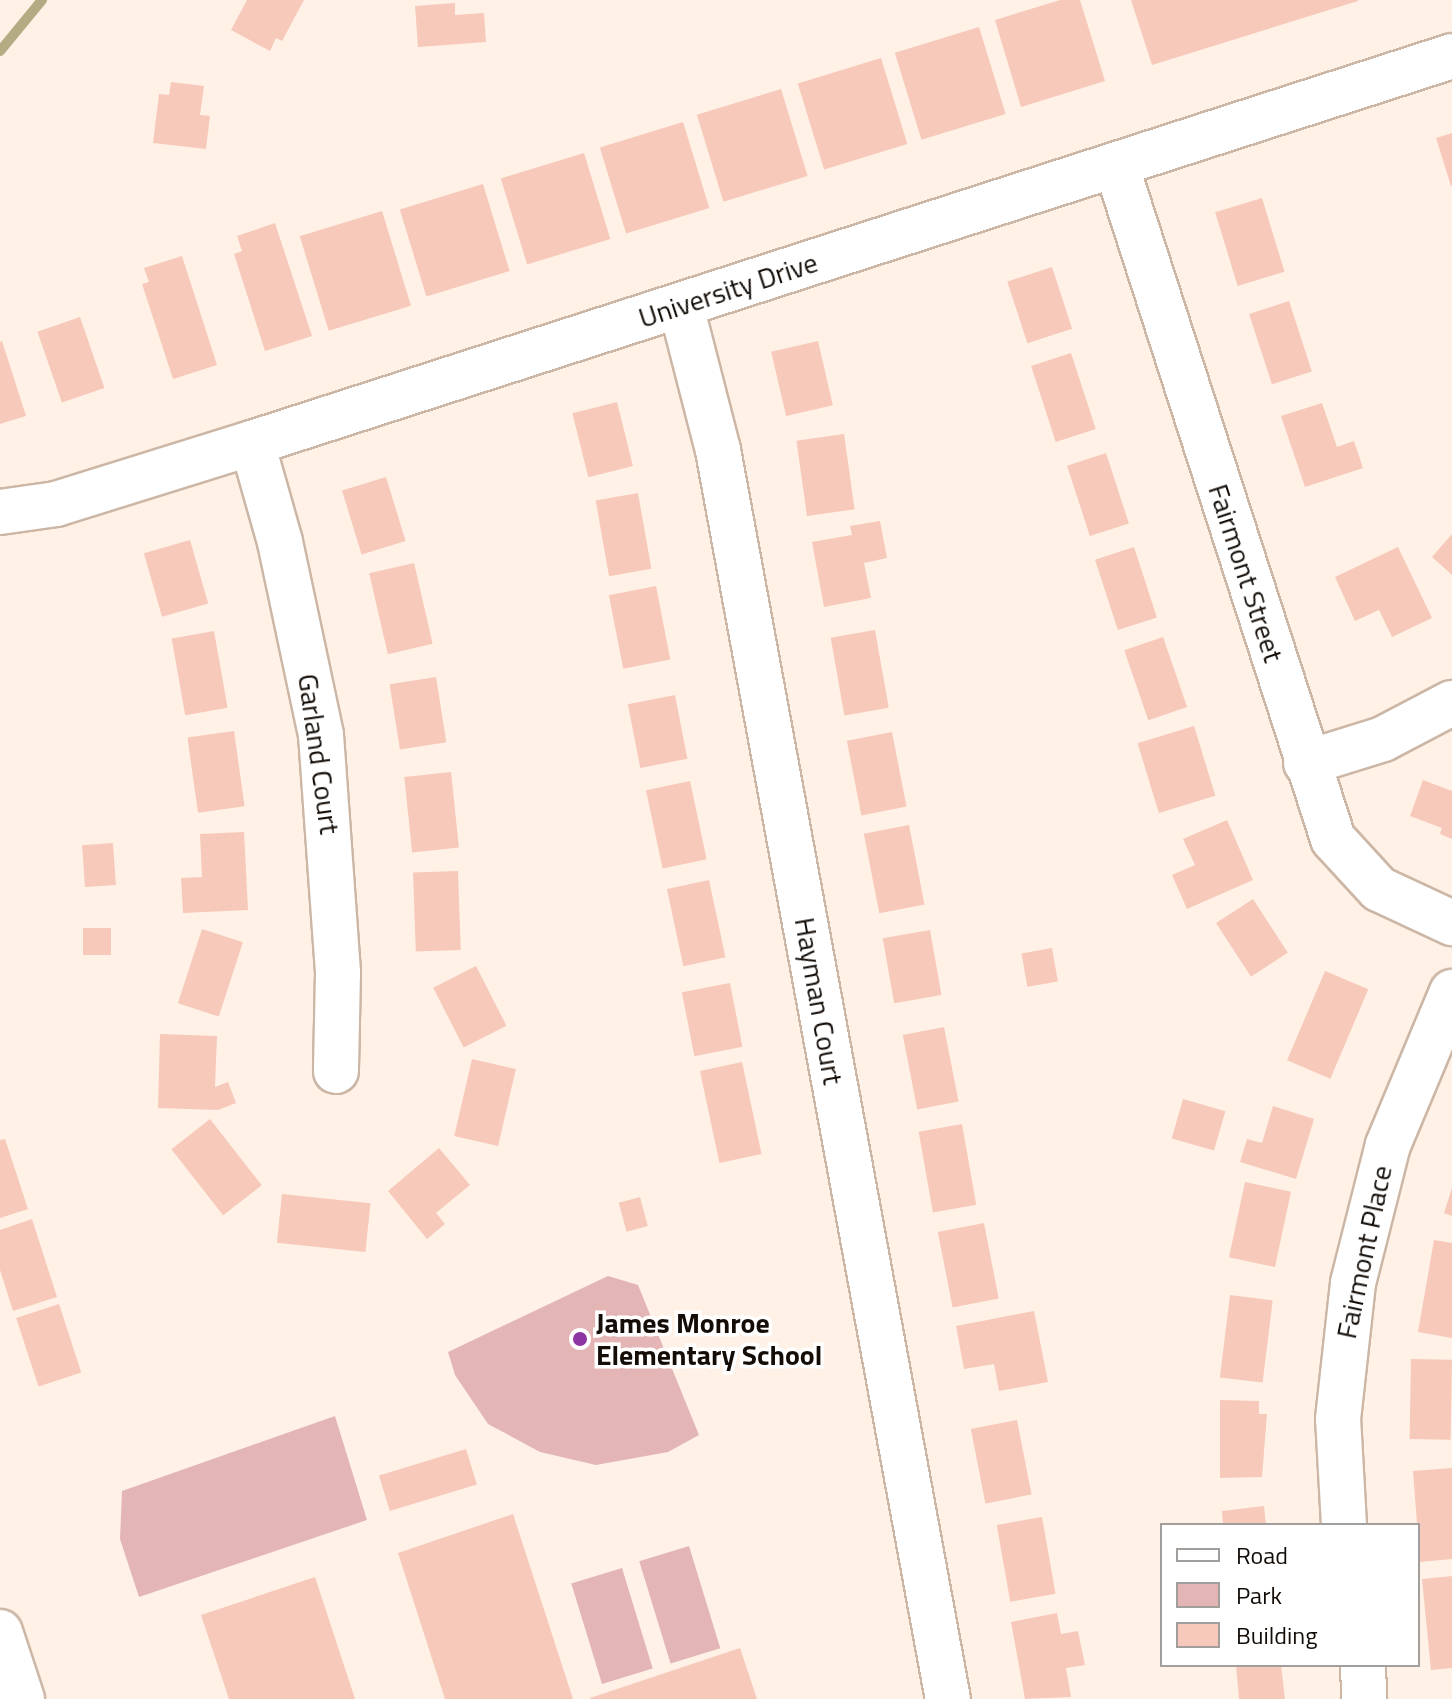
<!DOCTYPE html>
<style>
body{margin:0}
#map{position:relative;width:1452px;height:1699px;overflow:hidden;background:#fff1e6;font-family:"Titillium Web",sans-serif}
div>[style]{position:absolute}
.green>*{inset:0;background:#e3b6b5;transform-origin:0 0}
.stream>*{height:10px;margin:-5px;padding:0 5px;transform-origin:5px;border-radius:5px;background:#b3ac83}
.building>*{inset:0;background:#f7c9ba;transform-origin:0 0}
.roads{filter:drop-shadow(2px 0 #ccb6a5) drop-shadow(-2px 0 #ccb6a5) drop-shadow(0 2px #ccb6a5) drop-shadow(0 -2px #ccb6a5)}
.minor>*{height:44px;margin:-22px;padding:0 22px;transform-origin:22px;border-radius:22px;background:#fff}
.major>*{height:44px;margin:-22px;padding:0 22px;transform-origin:22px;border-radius:22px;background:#fff}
.dots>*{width:22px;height:22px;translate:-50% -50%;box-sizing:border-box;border:4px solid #fff;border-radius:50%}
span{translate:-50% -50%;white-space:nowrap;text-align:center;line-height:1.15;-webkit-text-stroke:7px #fff;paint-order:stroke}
.street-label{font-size:28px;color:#130c07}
.poi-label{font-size:28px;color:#130c07;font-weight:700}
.left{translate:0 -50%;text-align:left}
.legend{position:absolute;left:1160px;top:1523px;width:260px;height:144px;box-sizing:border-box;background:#fff;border:2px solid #a19e9c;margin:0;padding:10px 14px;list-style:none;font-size:24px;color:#130c07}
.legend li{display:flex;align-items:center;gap:16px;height:40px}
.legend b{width:40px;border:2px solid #a19e9c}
</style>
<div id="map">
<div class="green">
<div style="clip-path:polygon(608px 1276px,638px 1285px,699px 1435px,668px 1452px,596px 1465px,540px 1452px,488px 1424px,455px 1375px,448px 1352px)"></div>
<div style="clip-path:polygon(335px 1416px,367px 1520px,139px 1597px,120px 1539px,122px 1491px)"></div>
<div style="left:689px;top:1546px;width:107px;height:52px;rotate:73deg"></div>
<div style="left:622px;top:1568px;width:105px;height:53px;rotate:73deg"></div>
</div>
<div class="stream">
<div style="left:0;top:51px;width:66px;rotate:-50.5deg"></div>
</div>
<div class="building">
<div style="clip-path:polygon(247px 0,304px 0,282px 41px,276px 38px,270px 51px,231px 30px)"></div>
<div style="clip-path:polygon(1060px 0,1080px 0,1105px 81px,1021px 107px,995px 20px)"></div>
<div style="clip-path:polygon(1131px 0,1358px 0,1358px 1px,1152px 65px)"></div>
<div style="clip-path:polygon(455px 3px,455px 15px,484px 13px,486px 42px,418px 47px,415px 6px)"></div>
<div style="left:979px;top:27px;width:91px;height:88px;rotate:73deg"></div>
<div style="left:881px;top:58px;width:90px;height:87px;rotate:73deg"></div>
<div style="clip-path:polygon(171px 82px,204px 86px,200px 115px,210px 116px,206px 149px,153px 143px,159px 94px,169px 95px)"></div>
<div style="left:781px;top:89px;width:91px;height:88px;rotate:73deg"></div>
<div style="left:683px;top:122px;width:90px;height:87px;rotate:73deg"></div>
<div style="clip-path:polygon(1452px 133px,1452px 186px,1451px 186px,1436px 138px)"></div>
<div style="left:584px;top:153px;width:90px;height:87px;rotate:73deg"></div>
<div style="left:483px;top:184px;width:91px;height:87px;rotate:73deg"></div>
<div style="left:1262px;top:198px;width:77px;height:49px;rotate:73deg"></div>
<div style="left:382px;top:211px;width:99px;height:86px;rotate:73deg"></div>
<div style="clip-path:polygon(275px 223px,312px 336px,265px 351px,234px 254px,242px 251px,237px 236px)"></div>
<div style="clip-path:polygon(182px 256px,217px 365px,173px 379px,142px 284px,149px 282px,144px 268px)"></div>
<div style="left:1052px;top:267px;width:65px;height:47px;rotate:72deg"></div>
<div style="left:1289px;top:301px;width:74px;height:42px;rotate:72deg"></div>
<div style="left:80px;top:317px;width:75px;height:45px;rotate:71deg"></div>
<div style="clip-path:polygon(2px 341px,26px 416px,0 424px,0 342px)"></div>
<div style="left:818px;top:341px;width:66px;height:48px;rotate:77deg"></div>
<div style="left:1071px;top:353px;width:80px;height:42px;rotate:72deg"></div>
<div style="left:617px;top:402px;width:66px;height:46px;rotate:76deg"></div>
<div style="clip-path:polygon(1322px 403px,1337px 447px,1354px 441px,1363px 468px,1305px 487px,1281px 416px)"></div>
<div style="left:844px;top:434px;width:76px;height:48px;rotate:82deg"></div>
<div style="left:1106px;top:453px;width:74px;height:41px;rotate:72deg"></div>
<div style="left:386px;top:477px;width:67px;height:46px;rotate:73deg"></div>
<div style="left:638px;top:493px;width:77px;height:43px;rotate:80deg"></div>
<div style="clip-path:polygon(880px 521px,887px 558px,864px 563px,871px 598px,824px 607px,812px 542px,852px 535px,850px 526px)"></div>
<div style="clip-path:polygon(1452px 534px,1452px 575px,1432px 557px)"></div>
<div style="left:190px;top:540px;width:66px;height:48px;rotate:74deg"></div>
<div style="left:1134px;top:547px;width:74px;height:41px;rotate:72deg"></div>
<div style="clip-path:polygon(1398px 547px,1432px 618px,1392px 637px,1379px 610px,1355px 621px,1335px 577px)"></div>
<div style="left:414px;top:563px;width:83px;height:46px;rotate:77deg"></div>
<div style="left:656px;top:586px;width:75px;height:48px;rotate:79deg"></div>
<div style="left:875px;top:630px;width:79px;height:45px;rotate:80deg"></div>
<div style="left:214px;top:631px;width:78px;height:43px;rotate:80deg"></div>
<div style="left:1163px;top:637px;width:74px;height:41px;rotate:71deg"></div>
<div style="left:436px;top:677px;width:66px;height:47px;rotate:81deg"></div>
<div style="left:675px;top:695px;width:65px;height:48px;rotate:79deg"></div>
<div style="left:1194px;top:726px;width:73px;height:59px;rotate:73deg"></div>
<div style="left:234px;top:731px;width:76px;height:47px;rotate:82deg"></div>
<div style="left:892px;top:732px;width:76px;height:46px;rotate:79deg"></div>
<div style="left:451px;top:772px;width:76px;height:47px;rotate:84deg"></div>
<div style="clip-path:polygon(1423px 780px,1452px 791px,1452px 839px,1440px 834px,1442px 828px,1410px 816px)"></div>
<div style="left:690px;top:781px;width:80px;height:45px;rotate:78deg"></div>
<div style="clip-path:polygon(1227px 820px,1253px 880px,1187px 909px,1172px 875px,1195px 865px,1183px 839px)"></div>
<div style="left:909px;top:825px;width:81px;height:46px;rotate:79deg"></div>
<div style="clip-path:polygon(244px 832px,248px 910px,183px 913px,181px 878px,202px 877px,200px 834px)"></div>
<div style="left:113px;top:843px;width:42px;height:31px;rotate:86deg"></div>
<div style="left:458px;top:871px;width:79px;height:45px;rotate:88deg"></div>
<div style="left:709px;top:880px;width:79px;height:43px;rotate:78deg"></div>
<div style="left:1253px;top:899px;width:64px;height:44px;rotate:57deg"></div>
<div style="left:83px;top:928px;width:28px;height:27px"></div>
<div style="left:202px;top:929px;width:43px;height:78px;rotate:18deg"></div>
<div style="left:930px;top:930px;width:66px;height:48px;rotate:80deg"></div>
<div style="left:1052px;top:948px;width:34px;height:31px;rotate:80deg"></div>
<div style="left:476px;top:966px;width:67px;height:48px;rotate:63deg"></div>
<div style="left:1325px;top:971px;width:47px;height:97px;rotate:23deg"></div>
<div style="left:730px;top:983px;width:65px;height:49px;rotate:79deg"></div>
<div style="left:944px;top:1027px;width:76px;height:42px;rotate:79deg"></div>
<div style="clip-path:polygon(160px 1034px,217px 1036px,215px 1087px,228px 1082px,236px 1103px,218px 1110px,158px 1108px)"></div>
<div style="left:472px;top:1059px;width:45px;height:79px;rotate:13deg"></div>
<div style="left:742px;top:1062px;width:94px;height:43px;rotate:78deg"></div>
<div style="left:1183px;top:1099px;width:44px;height:41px;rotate:16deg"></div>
<div style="clip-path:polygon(1273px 1106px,1314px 1119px,1296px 1179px,1240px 1162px,1247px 1139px,1262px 1143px)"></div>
<div style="left:210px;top:1119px;width:84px;height:49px;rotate:52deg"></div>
<div style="left:962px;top:1124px;width:82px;height:44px;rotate:80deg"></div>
<div style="clip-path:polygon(5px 1139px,28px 1209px,0 1218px,0 1140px)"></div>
<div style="clip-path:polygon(439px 1148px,470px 1185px,436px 1213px,445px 1224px,427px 1239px,388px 1191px)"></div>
<div style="left:1245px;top:1182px;width:47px;height:77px;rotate:12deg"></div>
<div style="clip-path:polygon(1452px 1188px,1452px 1216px,1444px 1213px)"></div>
<div style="left:282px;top:1194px;width:89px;height:49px;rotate:6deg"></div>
<div style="left:640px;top:1197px;width:30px;height:22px;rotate:75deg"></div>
<div style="clip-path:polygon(32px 1219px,57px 1297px,13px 1311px,0 1270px,0 1230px)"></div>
<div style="left:984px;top:1223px;width:77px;height:47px;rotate:79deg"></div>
<div style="clip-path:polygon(1434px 1240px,1452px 1243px,1452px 1338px,1418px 1332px)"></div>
<div style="left:1230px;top:1295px;width:43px;height:83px;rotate:7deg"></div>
<div style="left:59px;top:1304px;width:72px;height:45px;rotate:72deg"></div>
<div style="clip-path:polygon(1034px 1311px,1048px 1382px,999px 1391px,994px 1364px,964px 1369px,956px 1326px)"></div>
<div style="left:1411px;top:1359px;width:41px;height:80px;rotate:1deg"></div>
<div style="clip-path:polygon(1220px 1400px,1259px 1401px,1259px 1414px,1267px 1414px,1262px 1477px,1220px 1478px)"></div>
<div style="left:1017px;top:1420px;width:76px;height:47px;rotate:79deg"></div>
<div style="left:466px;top:1449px;width:37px;height:91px;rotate:73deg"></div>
<div style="clip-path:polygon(1452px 1468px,1452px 1559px,1420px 1562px,1413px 1471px)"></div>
<div style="clip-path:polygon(1264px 1506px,1266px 1525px,1223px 1525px,1222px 1511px)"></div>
<div style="clip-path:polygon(513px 1514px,573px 1699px,445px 1699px,398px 1553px)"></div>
<div style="left:1042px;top:1517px;width:78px;height:46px;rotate:80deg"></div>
<div style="clip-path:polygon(1452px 1576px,1452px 1668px,1431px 1670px,1422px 1579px)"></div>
<div style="clip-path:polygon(315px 1577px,355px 1699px,229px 1699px,201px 1615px)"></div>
<div style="clip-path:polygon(1057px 1613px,1061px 1634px,1078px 1631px,1085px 1665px,1066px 1668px,1071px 1697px,1025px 1699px,1011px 1622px)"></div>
<div style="clip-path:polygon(740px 1648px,757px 1699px,590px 1699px,590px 1698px)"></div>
<div style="clip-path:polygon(1236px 1665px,1281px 1665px,1285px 1699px,1239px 1699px)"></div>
</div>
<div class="roads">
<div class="minor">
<div style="left:1116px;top:165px;width:708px;rotate:72.15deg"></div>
<div style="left:1333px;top:839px;width:68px;rotate:47.4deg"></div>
<div style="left:1379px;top:889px;width:81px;rotate:25deg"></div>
<div style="left:681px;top:306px;width:149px;rotate:75.6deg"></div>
<div style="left:718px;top:450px;width:1270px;rotate:79.57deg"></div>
<div style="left:252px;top:443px;width:103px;rotate:74.2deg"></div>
<div style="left:280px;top:542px;width:197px;rotate:78deg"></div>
<div style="left:321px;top:735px;width:239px;rotate:85.9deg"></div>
<div style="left:338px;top:973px;width:98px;rotate:91.2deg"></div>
<div style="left:0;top:512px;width:57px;rotate:-8.1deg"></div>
<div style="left:56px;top:504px;width:205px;rotate:-17.3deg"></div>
<div style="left:252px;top:443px;width:1261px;rotate:-17.87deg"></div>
<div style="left:1306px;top:763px;width:81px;rotate:-17.3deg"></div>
<div style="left:1383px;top:739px;width:78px;rotate:-27.6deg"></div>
<div style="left:1344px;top:1525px;width:106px;rotate:-93.2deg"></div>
<div style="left:1338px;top:1419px;width:137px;rotate:-83.7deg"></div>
<div style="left:1353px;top:1283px;width:142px;rotate:-75.8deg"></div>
<div style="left:1388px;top:1145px;width:166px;rotate:-67.3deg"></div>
<div style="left:1363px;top:1665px;width:34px;rotate:88deg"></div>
</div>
<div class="major">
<div style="left:0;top:1632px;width:71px;rotate:71.8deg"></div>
</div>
</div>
<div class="dots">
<div style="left:580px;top:1339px;background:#8d36a3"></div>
</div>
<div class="street-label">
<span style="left:728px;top:290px;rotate:-18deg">University Drive</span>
<span style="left:1246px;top:573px;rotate:72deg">Fairmont Street</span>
<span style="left:319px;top:754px;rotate:82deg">Garland Court</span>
<span style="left:819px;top:1001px;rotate:80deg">Hayman Court</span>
<span style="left:1364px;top:1252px;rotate:-78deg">Fairmont Place</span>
</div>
<div class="poi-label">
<span class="left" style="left:596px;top:1339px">James Monroe<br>Elementary School</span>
</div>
<ul class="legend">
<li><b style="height:10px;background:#fff"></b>Road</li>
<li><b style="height:22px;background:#e3b6b5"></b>Park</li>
<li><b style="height:22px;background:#f7c9ba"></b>Building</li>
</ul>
</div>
